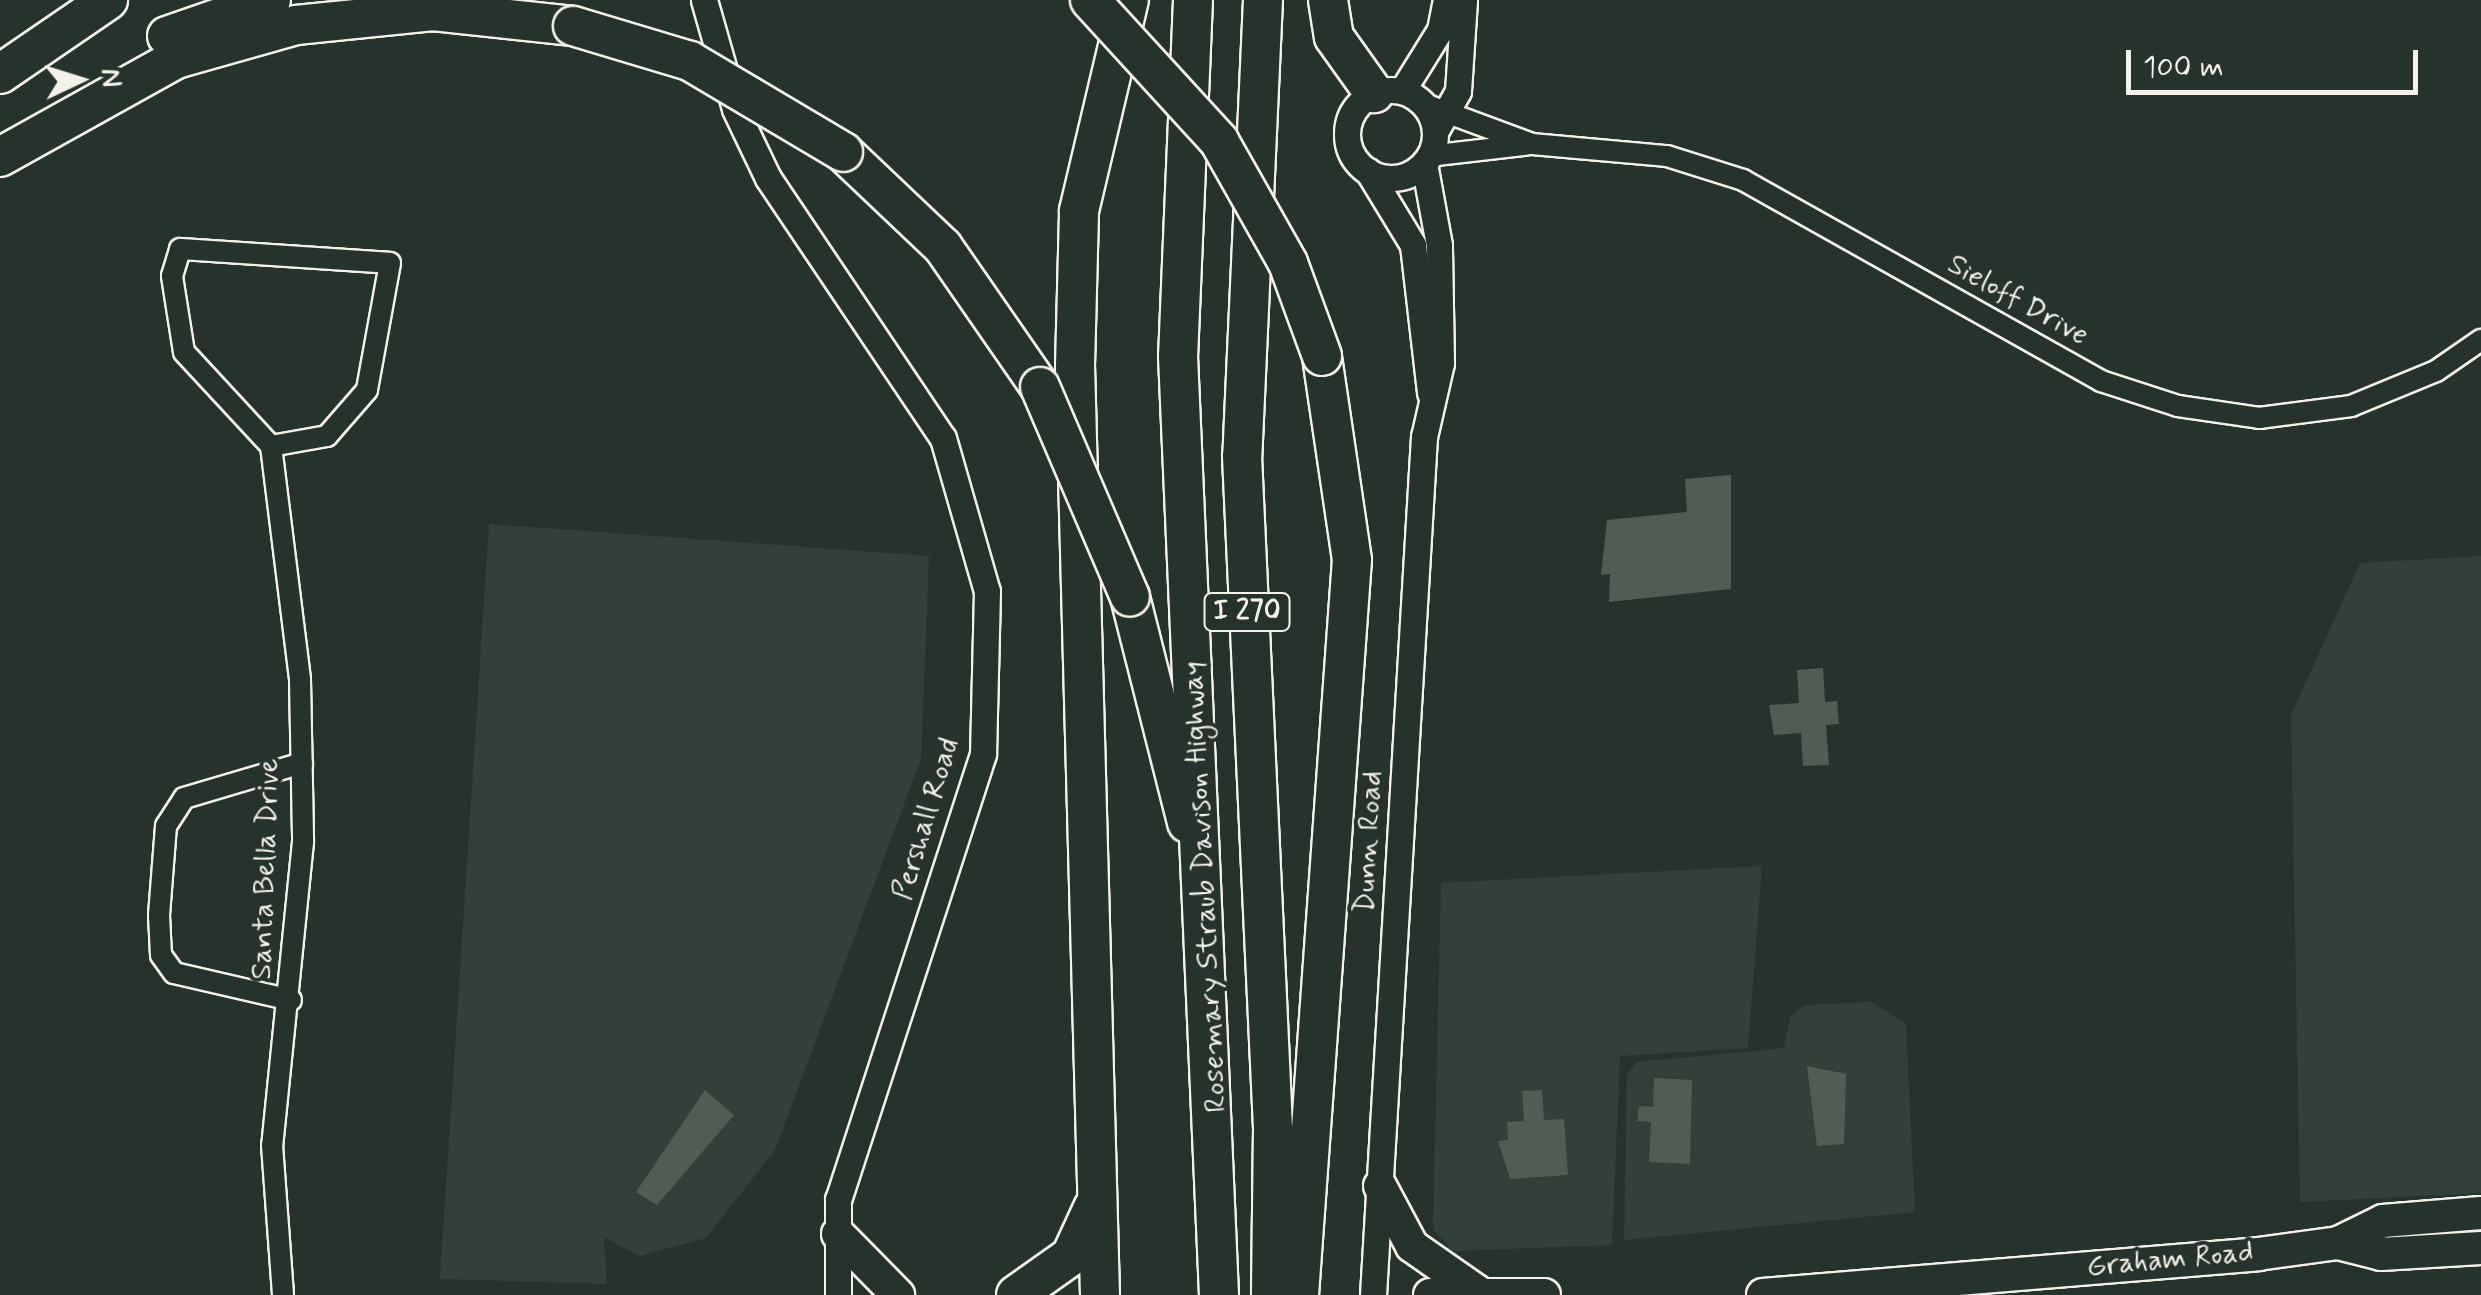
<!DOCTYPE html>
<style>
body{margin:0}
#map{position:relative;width:2481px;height:1295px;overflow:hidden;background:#26332d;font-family:Mynerve,sans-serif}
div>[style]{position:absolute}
.built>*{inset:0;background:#333f39}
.building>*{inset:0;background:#525c55}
.roads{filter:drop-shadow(2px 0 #f4f1e8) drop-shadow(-2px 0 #f4f1e8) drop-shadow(0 2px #f4f1e8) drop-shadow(0 -2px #f4f1e8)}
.minor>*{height:20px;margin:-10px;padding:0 10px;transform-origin:10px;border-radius:10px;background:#26332d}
.tertiary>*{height:25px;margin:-12.5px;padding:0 12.5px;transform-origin:12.5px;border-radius:12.5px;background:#26332d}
.tertiary>.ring{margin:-12.5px;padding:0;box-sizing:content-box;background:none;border:25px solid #26332d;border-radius:50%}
.primary>*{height:32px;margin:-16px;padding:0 16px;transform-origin:16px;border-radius:16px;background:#26332d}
.motorway>*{height:38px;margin:-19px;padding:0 19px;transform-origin:19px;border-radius:19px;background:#26332d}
.bridges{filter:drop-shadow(2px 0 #f4f1e8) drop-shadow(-2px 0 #f4f1e8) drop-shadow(0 2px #f4f1e8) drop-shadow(0 -2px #f4f1e8)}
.motorway-bridge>*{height:38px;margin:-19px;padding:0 19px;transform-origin:19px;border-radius:19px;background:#26332d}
span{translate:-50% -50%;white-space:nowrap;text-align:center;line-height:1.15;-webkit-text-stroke:8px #26332d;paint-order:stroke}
.shield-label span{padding:2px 8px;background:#26332d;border:2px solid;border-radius:8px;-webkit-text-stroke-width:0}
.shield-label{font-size:28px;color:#f4f1e8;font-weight:700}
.street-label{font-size:30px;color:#f4f1e8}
.north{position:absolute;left:30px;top:30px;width:100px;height:100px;-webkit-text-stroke:8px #26332d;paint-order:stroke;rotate:86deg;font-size:28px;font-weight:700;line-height:40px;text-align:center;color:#f4f1e8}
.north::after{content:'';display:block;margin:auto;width:35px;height:45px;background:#f4f1e8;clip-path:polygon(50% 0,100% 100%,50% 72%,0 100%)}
.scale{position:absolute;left:2126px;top:50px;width:292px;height:45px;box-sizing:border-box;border:5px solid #f4f1e8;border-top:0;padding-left:12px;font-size:30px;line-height:35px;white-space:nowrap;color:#f4f1e8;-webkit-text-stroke:8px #26332d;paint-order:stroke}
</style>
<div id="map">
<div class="built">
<div style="clip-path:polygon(489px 524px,929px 556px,921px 759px,775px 1150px,706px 1238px,640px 1256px,604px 1237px,607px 1284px,440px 1279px)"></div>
<div style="clip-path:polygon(2481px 556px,2481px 1193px,2300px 1202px,2291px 715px,2360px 563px)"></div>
<div style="clip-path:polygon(1762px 866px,1748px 1048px,1620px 1056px,1612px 1245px,1453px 1251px,1433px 1229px,1441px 883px)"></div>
<div style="clip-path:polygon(1871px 1002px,1906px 1024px,1915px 1212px,1624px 1240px,1627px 1075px,1636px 1062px,1784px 1048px,1790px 1017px,1804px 1005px)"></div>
</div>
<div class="building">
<div style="clip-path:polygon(1731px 475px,1731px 589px,1609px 602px,1610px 574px,1601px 575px,1607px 520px,1687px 512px,1685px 479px)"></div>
<div style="clip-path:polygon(1823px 668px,1825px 702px,1837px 701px,1839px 724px,1826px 725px,1829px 765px,1803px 766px,1801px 733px,1774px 735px,1769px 705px,1799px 703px,1797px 670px)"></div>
<div style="clip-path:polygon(1807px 1066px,1846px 1074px,1844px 1144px,1817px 1146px)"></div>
<div style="clip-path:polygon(1654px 1078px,1692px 1080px,1690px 1164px,1649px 1162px,1651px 1122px,1637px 1121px,1639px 1106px,1653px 1107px)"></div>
<div style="clip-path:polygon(705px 1090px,734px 1115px,657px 1205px,636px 1192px)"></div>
<div style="clip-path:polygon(1542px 1090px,1544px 1120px,1564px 1119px,1568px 1175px,1510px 1179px,1498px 1141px,1508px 1140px,1507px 1122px,1524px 1121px,1522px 1091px)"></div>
</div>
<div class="roads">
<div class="minor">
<div style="left:1424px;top:104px;width:115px;rotate:20.3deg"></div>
<div style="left:1532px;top:144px;width:136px;rotate:5.1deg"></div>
<div style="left:1667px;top:156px;width:80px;rotate:17.5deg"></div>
<div style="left:1743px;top:180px;width:411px;rotate:29.3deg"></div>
<div style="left:2101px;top:381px;width:81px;rotate:18deg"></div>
<div style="left:2178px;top:406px;width:82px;rotate:8.4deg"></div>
<div style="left:2259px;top:418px;width:93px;rotate:-7.4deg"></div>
<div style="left:2351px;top:406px;width:92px;rotate:-22.4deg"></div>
<div style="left:2436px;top:371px;width:55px;rotate:-34.6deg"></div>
<div style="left:1428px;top:156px;width:98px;rotate:-6.5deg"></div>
<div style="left:180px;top:249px;width:210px;rotate:3.8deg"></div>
<div style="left:390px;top:263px;width:129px;rotate:100.3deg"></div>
<div style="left:367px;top:390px;width:61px;rotate:131deg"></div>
<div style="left:327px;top:436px;width:57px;rotate:169.9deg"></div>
<div style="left:271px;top:446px;width:128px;rotate:-132.8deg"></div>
<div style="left:184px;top:352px;width:77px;rotate:-99deg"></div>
<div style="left:172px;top:276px;width:28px;rotate:-73deg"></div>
<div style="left:271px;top:446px;width:236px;rotate:82.9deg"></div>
<div style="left:300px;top:680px;width:162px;rotate:88.9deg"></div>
<div style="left:303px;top:842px;width:305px;rotate:95.8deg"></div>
<div style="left:272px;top:1145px;width:150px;rotate:85.8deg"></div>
<div style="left:291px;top:1000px;width:120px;rotate:-167deg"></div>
<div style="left:174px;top:973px;width:22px;rotate:-126deg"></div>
<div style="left:161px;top:955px;width:40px;rotate:-92.9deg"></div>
<div style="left:159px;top:915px;width:89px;rotate:-85.5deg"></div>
<div style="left:166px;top:826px;width:33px;rotate:-57deg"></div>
<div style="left:184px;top:798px;width:123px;rotate:-16.5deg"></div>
</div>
<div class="tertiary">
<div style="left:704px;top:0;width:113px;rotate:74.1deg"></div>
<div style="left:735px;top:109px;width:76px;rotate:64.4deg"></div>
<div style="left:768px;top:178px;width:313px;rotate:56.1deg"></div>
<div style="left:943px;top:438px;width:159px;rotate:74deg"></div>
<div style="left:987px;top:591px;width:163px;rotate:91.4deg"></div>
<div style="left:983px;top:754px;width:468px;rotate:108deg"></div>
<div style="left:838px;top:1199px;width:96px;rotate:90deg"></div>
<div class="ring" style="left:1347px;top:90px;width:63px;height:63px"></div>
<div style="left:1402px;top:91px;width:72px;rotate:-58.1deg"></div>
<div style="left:1440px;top:30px;width:31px;rotate:-79deg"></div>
<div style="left:1435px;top:132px;width:47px;rotate:-60.7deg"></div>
<div style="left:1458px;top:91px;width:91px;rotate:-86.2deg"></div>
<div style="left:1368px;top:171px;width:87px;rotate:58.7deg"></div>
<div style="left:1413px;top:245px;width:149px;rotate:83.4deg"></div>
<div style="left:1373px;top:1295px;width:860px;rotate:-86.6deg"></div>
<div style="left:1424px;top:437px;width:76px;rotate:-77.1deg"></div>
<div style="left:1441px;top:363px;width:118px;rotate:-91deg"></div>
<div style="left:1439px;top:245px;width:83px;rotate:-100.4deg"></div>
</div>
<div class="primary">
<div style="left:1380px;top:1186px;width:68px;rotate:61.9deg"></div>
<div style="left:1412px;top:1246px;width:80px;rotate:34.9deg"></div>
<div style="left:838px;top:1234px;width:86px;rotate:45.5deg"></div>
<div style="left:2338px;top:1243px;width:44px;rotate:14.3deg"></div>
<div style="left:2381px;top:1254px;width:100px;rotate:-3.4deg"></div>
<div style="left:1430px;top:1295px;width:114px"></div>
<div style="left:1763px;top:1295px;width:497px;rotate:-4.7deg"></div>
<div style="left:2258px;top:1254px;width:81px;rotate:-7.8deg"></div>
<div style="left:2338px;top:1243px;width:50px;rotate:-26.1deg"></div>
<div style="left:2383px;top:1221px;width:98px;rotate:-4.7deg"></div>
</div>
<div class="motorway">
<div style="left:1193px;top:0;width:356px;rotate:92.4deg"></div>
<div style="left:1178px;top:356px;width:940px;rotate:87.5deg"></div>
<div style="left:1263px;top:0;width:456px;rotate:92.6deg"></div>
<div style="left:1242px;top:456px;width:673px;rotate:87.36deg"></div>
<div style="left:1273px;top:1128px;width:167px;rotate:90.7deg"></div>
<div style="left:1328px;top:0;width:37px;rotate:81deg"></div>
<div style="left:1334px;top:37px;width:69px;rotate:54.5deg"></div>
<div style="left:167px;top:36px;width:110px;rotate:-19.1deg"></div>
<div style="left:0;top:74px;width:131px;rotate:-34.4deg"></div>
<div style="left:843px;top:152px;width:138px;rotate:43.5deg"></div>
<div style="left:943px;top:247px;width:170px;rotate:55.3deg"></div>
<div style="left:0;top:157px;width:201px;rotate:-29.1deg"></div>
<div style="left:176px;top:59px;width:125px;rotate:-15.8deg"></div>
<div style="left:296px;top:25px;width:138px;rotate:-5.8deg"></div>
<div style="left:433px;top:11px;width:141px;rotate:6.1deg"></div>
<div style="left:1130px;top:597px;width:233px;rotate:75.8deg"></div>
<div style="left:1016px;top:1295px;width:67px;rotate:-35.3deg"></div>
<div style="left:1071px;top:1256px;width:53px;rotate:-65.4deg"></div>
<div style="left:1100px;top:1295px;width:929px;rotate:-91.54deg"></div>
<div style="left:1075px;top:366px;width:155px;rotate:-88.5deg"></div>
<div style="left:1079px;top:211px;width:217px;rotate:-76.7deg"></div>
<div style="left:1299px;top:1295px;width:737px;rotate:-85.88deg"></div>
<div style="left:1352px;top:560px;width:206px;rotate:-98.4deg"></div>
</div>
</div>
<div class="bridges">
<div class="motorway-bridge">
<div style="left:1090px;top:0;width:191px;rotate:47.5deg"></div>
<div style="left:1219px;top:141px;width:140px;rotate:60.5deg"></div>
<div style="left:1288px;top:263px;width:99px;rotate:69.9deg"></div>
<div style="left:573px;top:26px;width:122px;rotate:16.7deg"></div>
<div style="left:690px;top:61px;width:178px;rotate:30.7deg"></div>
<div style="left:1040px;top:387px;width:228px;rotate:66.8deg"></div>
</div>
</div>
<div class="shield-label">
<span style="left:1247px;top:612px">I 270</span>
</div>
<div class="street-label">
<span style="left:2018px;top:300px;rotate:29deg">Sieloff Drive</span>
<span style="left:926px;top:819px;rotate:-73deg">Pershall Road</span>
<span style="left:1369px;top:842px;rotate:-87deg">Dunn Road</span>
<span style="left:266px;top:869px;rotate:-88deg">Santa Bella Drive</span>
<span style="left:1205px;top:887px;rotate:-93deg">Rosemary Straub Davison Highway</span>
<span style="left:2170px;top:1260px;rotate:-5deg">Graham Road</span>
</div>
<div class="north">N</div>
<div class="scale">100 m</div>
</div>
